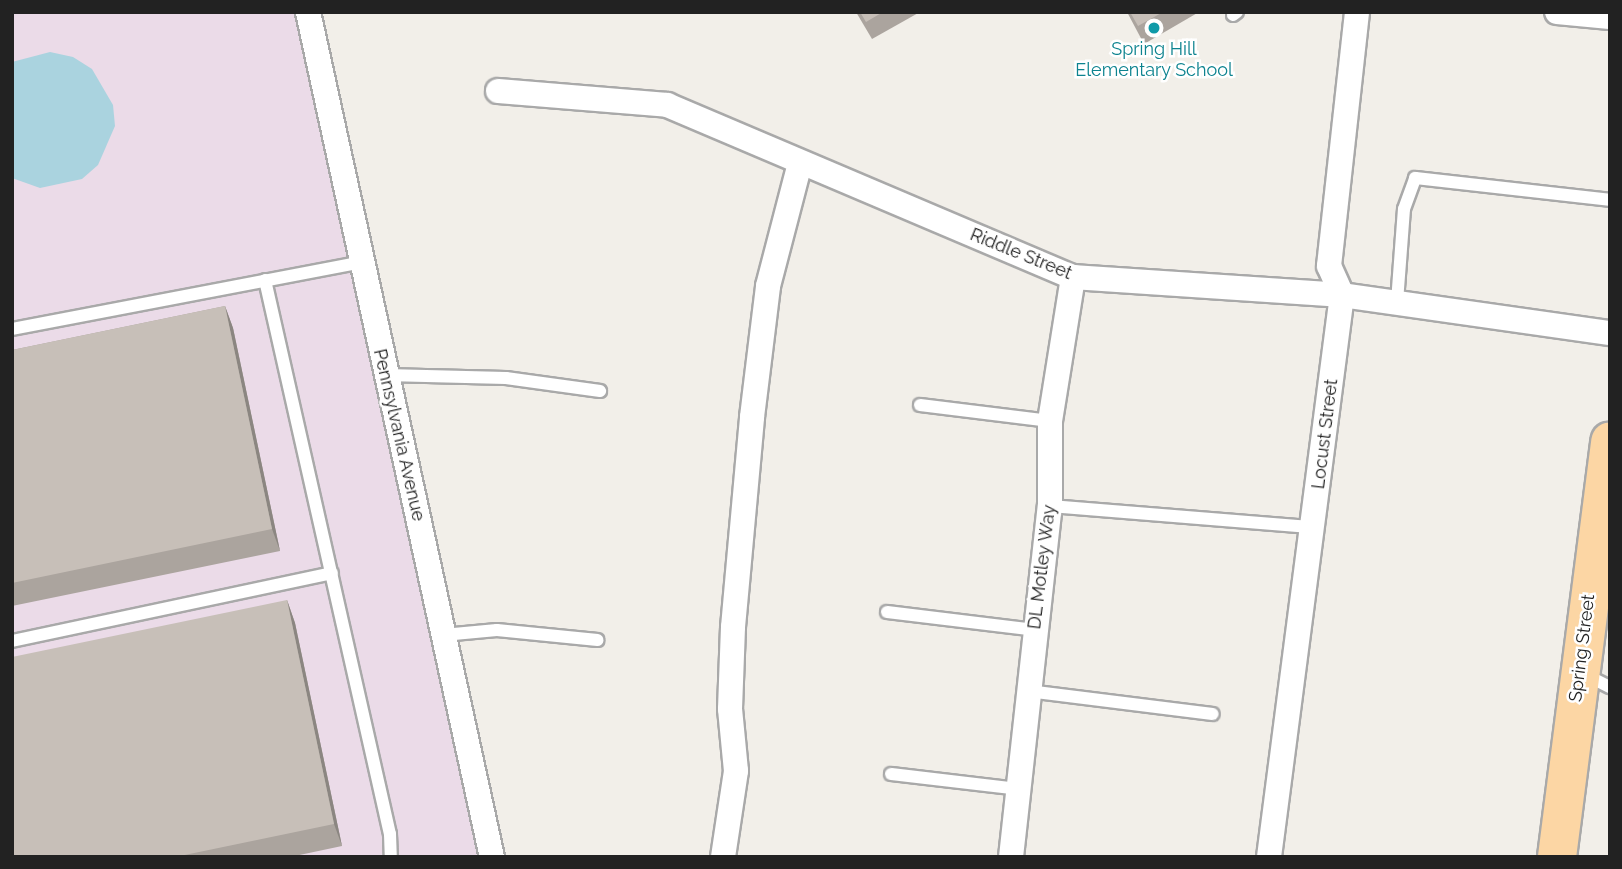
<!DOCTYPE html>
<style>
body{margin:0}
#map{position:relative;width:1622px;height:869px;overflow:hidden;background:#f2efe9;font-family:Raleway,sans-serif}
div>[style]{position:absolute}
.industrial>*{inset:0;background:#ebdbe8}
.water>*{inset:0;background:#aad3df}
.roads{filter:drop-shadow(2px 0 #a9a9a9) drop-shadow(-2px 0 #a9a9a9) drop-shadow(0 2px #a9a9a9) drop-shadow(0 -2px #a9a9a9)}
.lane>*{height:12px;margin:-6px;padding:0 6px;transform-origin:6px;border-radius:6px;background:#fff}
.street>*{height:24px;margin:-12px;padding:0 12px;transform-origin:12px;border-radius:12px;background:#fff}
.primary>*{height:38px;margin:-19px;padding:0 19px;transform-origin:19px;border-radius:19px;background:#fcd6a4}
.wall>*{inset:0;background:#aba49e}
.shaded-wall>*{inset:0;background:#8b8681}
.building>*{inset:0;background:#c7bfb8}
.dots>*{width:19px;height:19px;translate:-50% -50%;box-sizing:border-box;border:4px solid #fff;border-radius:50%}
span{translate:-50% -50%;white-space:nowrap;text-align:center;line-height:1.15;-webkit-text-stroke:5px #fff;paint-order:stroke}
.culture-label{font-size:18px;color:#0d838f}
.street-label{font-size:18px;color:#222}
.frame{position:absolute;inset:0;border:14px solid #222;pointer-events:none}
</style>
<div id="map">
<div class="industrial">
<div style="clip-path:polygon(12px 12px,310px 12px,492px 857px,12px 857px)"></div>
</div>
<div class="water">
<div style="clip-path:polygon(50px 52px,73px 57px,92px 69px,113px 105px,115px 126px,98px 165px,82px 179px,40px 188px,12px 178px,12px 62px)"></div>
</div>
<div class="roads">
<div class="lane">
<div style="left:1233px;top:15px;width:5px;rotate:-37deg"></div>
<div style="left:265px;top:280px;width:568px;rotate:77.29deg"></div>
<div style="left:390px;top:834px;width:23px;rotate:88deg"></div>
<div style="left:1397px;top:302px;width:93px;rotate:-85.7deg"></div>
<div style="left:1404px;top:209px;width:33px;rotate:-70deg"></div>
<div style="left:1415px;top:178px;width:196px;rotate:6.4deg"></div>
<div style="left:12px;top:329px;width:353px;rotate:-10.8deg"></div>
<div style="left:386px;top:375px;width:120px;rotate:1.4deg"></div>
<div style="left:506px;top:378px;width:95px;rotate:7.9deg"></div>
<div style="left:920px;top:405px;width:131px;rotate:7deg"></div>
<div style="left:1050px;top:506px;width:264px;rotate:4.6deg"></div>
<div style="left:887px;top:612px;width:149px;rotate:6.9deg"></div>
<div style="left:443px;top:635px;width:54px;rotate:-5.3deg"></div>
<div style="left:497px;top:630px;width:101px;rotate:5.7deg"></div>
<div style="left:12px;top:641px;width:327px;rotate:-12deg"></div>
<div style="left:1584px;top:674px;width:29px;rotate:27deg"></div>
<div style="left:1028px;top:691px;width:186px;rotate:7.1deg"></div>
<div style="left:891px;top:774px;width:128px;rotate:6.7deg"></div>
</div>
<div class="street">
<div style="left:308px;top:12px;width:865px;rotate:77.72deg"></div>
<div style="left:1557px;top:12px;width:53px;rotate:5.4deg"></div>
<div style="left:498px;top:91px;width:170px;rotate:4.7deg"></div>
<div style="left:667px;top:105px;width:441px;rotate:23deg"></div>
<div style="left:1073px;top:277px;width:270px;rotate:3.8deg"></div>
<div style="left:1342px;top:295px;width:271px;rotate:8.1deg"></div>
<div style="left:723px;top:857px;width:87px;rotate:-81.4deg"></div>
<div style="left:736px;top:771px;width:62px;rotate:-95.5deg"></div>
<div style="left:730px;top:709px;width:82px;rotate:-87.9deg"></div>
<div style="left:733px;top:627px;width:211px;rotate:-84.8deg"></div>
<div style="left:752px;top:417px;width:132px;rotate:-83deg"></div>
<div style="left:768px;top:286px;width:127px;rotate:-75.4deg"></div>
<div style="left:1011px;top:857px;width:353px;rotate:-83.7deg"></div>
<div style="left:1050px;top:506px;width:85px;rotate:-90deg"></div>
<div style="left:1050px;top:421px;width:146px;rotate:-80.9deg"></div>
<div style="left:1269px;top:857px;width:567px;rotate:-82.6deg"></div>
<div style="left:1342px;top:295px;width:32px;rotate:-114deg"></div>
<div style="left:1329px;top:266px;width:256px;rotate:-83.7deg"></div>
</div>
<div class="primary">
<div style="left:1557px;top:857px;width:419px;rotate:-82.7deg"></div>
</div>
</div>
<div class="wall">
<div style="clip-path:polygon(856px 12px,920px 12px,872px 39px)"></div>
<div style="clip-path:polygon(1127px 12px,1199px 12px,1144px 44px)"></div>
<div style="clip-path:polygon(225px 306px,233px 328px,280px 551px,12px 606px,12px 350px)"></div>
<div style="clip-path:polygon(287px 600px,295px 623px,342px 846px,290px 857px,12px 857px)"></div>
</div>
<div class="shaded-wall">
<div style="clip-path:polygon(225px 306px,233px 328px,280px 551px,272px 529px)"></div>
<div style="clip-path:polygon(287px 600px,295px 623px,342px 846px,334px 824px)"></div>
</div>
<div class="building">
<div style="clip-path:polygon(860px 12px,883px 12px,866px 22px)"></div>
<div style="clip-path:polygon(1130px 12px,1163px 12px,1138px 26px)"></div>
<div style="clip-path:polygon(225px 306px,272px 529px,12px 583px,12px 350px)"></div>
<div style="clip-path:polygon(287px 600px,334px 824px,175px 857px,12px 857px,12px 657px)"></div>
</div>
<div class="dots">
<div style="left:1154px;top:28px;background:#0f9aa8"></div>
</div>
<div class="culture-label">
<span style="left:1154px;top:60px">Spring Hill<br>Elementary School</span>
</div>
<div class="street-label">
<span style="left:1021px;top:254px;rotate:22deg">Riddle Street</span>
<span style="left:1325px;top:434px;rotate:-83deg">Locust Street</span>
<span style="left:399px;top:435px;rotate:77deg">Pennsylvania Avenue</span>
<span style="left:1042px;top:567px;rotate:-83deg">DL Motley Way</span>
<span style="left:1582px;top:648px;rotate:-83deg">Spring Street</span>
</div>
<div class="frame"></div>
</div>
